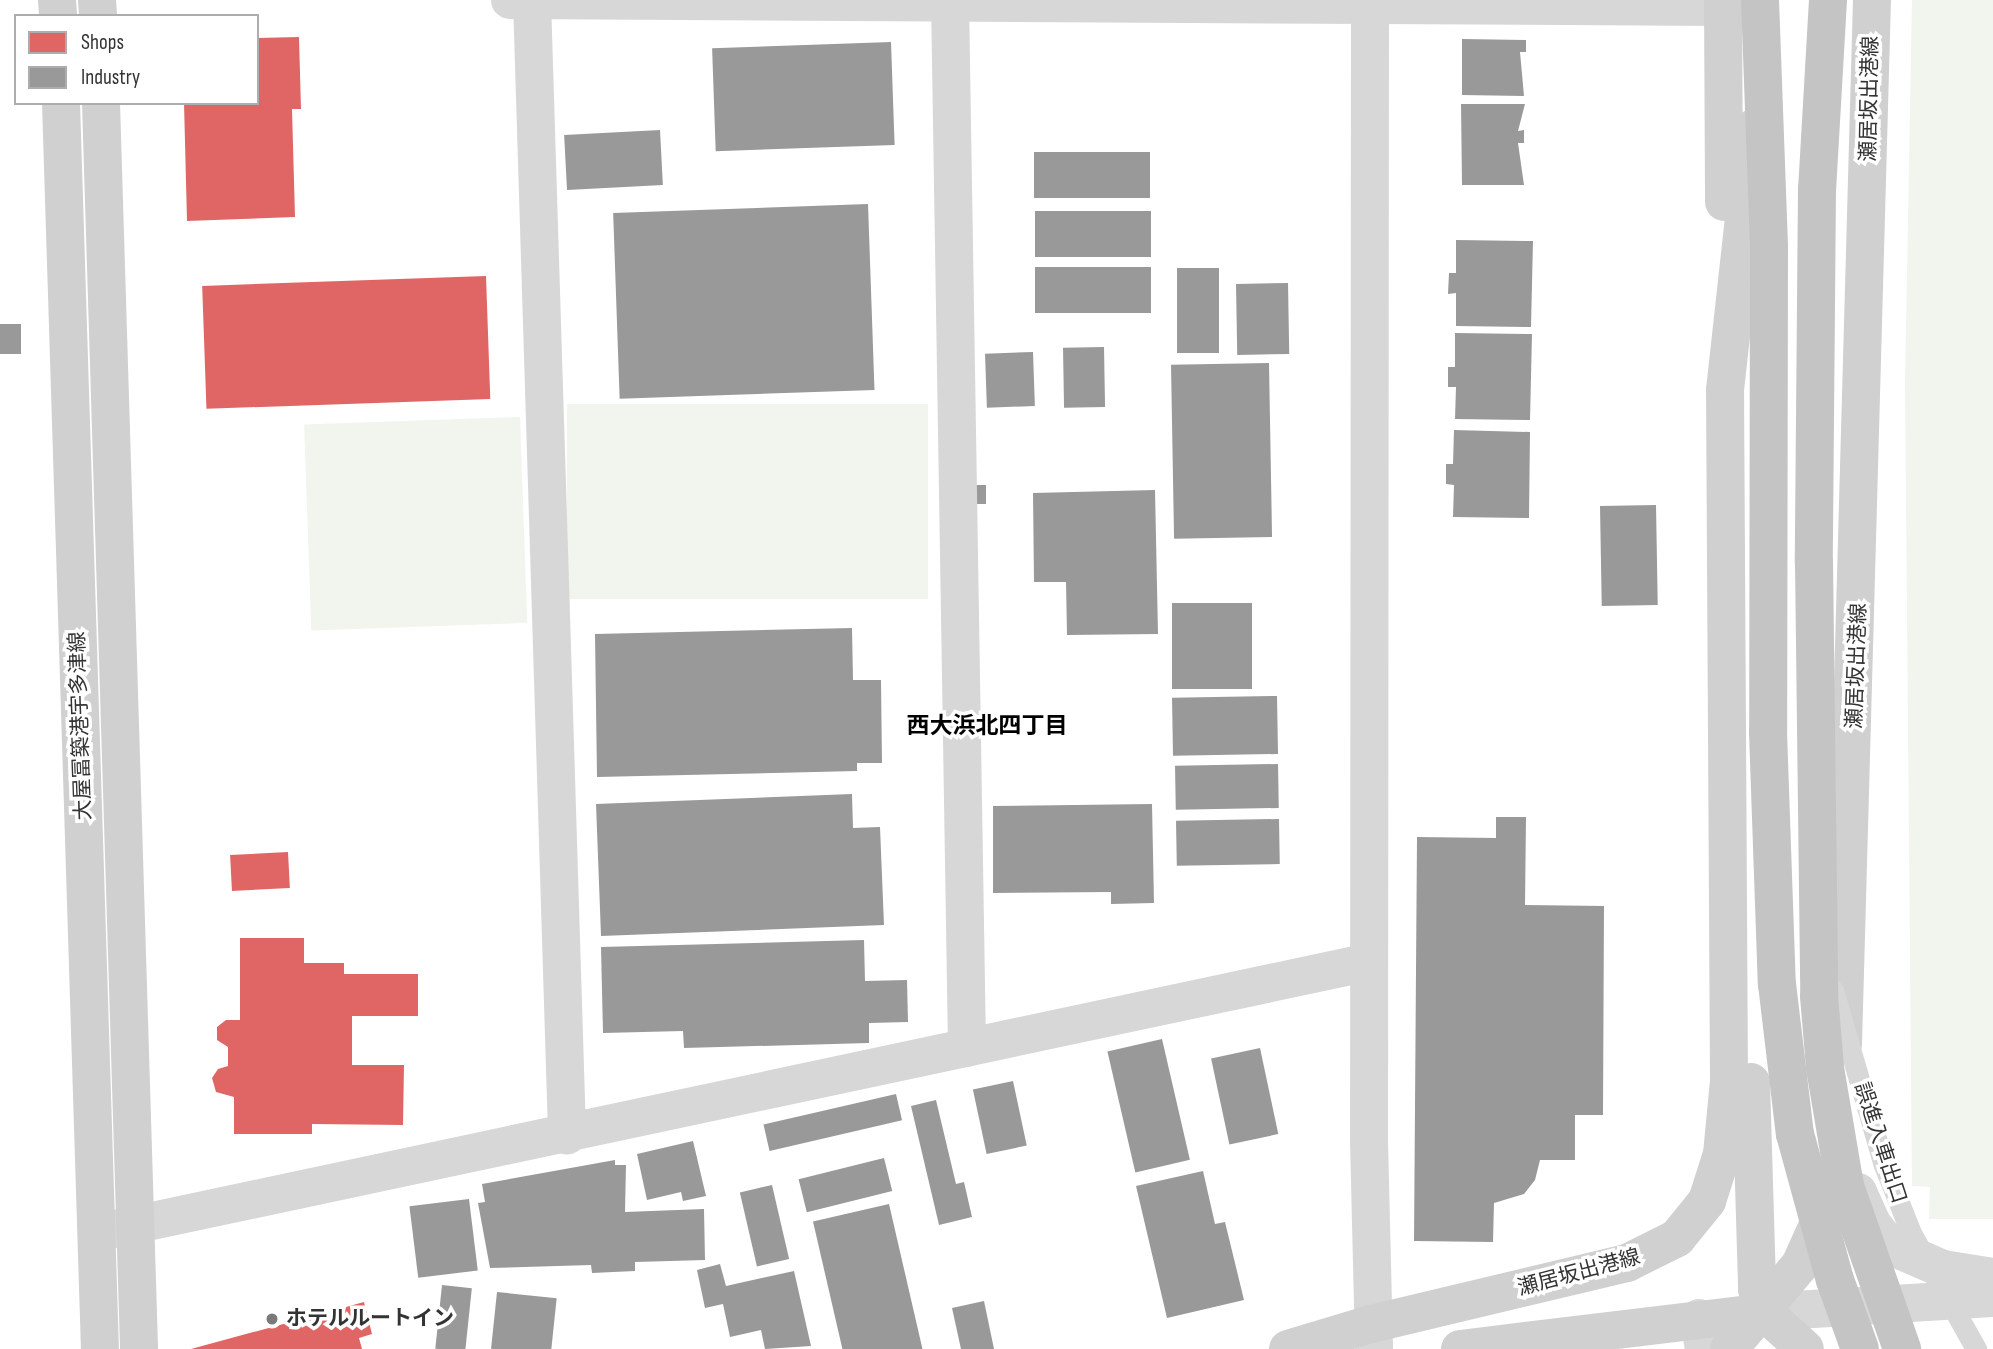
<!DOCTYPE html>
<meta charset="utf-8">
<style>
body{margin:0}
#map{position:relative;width:1993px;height:1349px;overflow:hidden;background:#fff;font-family:"Sofia Sans Condensed","Noto Sans JP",sans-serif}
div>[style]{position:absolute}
.green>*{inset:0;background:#f1f5ed;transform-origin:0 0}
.shops>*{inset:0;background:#e06666;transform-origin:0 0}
.industry>*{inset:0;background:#999;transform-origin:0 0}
.minor>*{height:38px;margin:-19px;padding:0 19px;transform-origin:19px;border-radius:19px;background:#d7d7d7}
.tertiary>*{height:38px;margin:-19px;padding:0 19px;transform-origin:19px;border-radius:19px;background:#d7d7d7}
.secondary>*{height:38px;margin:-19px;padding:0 19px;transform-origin:19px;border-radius:19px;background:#d0d0d0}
.service-bridge>*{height:21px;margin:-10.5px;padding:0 10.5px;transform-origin:10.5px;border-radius:10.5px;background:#d7d7d7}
.motorway-bridge>*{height:38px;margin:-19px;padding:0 19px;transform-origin:19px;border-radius:19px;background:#c4c4c4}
.dots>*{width:19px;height:19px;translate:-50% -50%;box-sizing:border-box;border:4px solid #fff;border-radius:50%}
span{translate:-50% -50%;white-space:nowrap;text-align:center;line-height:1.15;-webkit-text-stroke:7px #fff;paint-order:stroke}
.street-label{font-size:21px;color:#333}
.poi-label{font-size:21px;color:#333;font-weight:700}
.left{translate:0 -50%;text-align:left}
.neighbourhood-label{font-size:23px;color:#000;font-weight:700}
.legend{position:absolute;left:14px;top:14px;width:245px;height:91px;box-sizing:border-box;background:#fff;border:2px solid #adadad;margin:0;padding:9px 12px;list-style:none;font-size:21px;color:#333}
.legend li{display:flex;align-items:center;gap:14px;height:35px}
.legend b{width:35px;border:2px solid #adadad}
</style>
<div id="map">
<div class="green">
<div style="clip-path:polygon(1912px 0,1993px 0,1993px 1219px,1929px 1219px,1930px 1187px,1912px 1186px,1905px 383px)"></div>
<div style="left:928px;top:404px;width:195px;height:361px;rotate:90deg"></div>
<div style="left:520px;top:417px;width:206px;height:216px;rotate:88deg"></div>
</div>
<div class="shops">
<div style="clip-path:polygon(299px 37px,301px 109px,292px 109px,295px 217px,187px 221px,184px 103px,257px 103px,257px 38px)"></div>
<div style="left:486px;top:276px;width:123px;height:284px;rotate:88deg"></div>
<div style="left:288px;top:852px;width:36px;height:58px;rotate:87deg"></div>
<div style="clip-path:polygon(240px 938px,304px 938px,304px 963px,344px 963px,344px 974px,418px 974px,418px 1016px,352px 1016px,352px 1065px,404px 1065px,403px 1125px,312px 1124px,312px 1134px,234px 1134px,234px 1097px,216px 1092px,212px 1078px,218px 1069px,228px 1066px,228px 1047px,217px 1040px,217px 1027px,226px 1020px,240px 1020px)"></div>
<div style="clip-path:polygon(364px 1302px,372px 1334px,359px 1338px,362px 1349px,191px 1349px)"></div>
</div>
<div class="industry">
<div style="clip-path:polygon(1462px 39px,1526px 40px,1526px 52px,1520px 52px,1524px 96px,1462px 95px)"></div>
<div style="left:891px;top:42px;width:103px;height:179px;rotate:88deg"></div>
<div style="clip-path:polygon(1461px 104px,1525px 104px,1518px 131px,1524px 130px,1524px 143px,1518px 143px,1524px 185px,1462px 185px)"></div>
<div style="left:660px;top:130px;width:55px;height:96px;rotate:87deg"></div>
<div style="left:1150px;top:152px;width:46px;height:116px;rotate:90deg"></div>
<div style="left:868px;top:204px;width:186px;height:255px;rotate:88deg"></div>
<div style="left:1151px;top:211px;width:46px;height:116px;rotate:90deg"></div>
<div style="clip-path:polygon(1456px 240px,1533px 241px,1531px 327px,1456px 326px,1456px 293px,1448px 294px,1449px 273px,1456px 273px)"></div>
<div style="left:1151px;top:267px;width:46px;height:116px;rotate:90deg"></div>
<div style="left:1177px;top:268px;width:42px;height:85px"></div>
<div style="left:1288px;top:283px;width:71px;height:52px;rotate:89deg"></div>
<div style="left:0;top:324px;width:21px;height:30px"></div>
<div style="clip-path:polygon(1455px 333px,1532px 334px,1530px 420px,1455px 419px,1456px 387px,1448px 387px,1448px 367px,1455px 367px)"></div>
<div style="left:1104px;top:347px;width:60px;height:41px;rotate:89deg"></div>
<div style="left:1033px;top:352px;width:54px;height:48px;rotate:88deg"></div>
<div style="left:1269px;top:363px;width:174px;height:98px;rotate:89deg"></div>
<div style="clip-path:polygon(1454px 430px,1530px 432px,1529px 518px,1453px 517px,1454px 485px,1446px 484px,1446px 464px,1453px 464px)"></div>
<div style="left:967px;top:485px;width:19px;height:19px"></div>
<div style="clip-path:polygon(1155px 490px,1158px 634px,1067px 635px,1066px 582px,1034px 582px,1033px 493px)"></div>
<div style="left:1656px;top:505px;width:100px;height:56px;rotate:89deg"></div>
<div style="left:1252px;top:603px;width:86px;height:80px;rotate:90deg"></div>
<div style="clip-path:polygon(852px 628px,853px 680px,881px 680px,882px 763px,857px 763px,857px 771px,597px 777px,595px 634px)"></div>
<div style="left:1277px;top:696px;width:58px;height:105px;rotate:89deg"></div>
<div style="left:1278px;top:764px;width:44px;height:103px;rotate:89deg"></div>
<div style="clip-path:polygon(852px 794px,853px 828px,880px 827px,884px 925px,601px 936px,596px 804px)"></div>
<div style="clip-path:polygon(1152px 804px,1154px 903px,1111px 904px,1111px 892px,993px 893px,993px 806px)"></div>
<div style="clip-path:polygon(1496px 817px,1526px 817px,1525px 905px,1604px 906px,1603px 1115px,1575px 1115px,1575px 1160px,1540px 1160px,1535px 1180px,1524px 1194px,1494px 1203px,1493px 1242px,1414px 1241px,1417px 837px,1496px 838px)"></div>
<div style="left:1279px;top:819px;width:45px;height:103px;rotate:89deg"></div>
<div style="clip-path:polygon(864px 940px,865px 981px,907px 980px,908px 1022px,869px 1023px,869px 1043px,684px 1048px,683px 1031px,603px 1033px,601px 947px)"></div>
<div style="left:1162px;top:1039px;width:124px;height:56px;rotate:77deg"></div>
<div style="left:1260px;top:1048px;width:88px;height:50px;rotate:78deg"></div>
<div style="left:1013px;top:1081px;width:66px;height:41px;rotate:78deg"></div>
<div style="left:896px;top:1094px;width:27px;height:136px;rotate:77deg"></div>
<div style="clip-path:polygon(936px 1100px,956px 1184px,964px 1182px,972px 1217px,939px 1225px,911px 1106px)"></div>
<div style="clip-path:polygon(693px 1141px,706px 1196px,683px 1201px,681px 1192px,647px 1200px,637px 1154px)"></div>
<div style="left:884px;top:1158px;width:34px;height:88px;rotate:76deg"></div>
<div style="clip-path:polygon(615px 1160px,615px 1165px,626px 1165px,625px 1212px,704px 1209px,705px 1260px,635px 1262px,635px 1271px,592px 1273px,591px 1265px,490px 1268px,478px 1203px,485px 1202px,482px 1184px)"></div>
<div style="clip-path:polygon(1203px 1171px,1215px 1224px,1225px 1222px,1244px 1300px,1167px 1318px,1136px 1186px)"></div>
<div style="left:772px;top:1185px;width:76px;height:33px;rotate:77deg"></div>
<div style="left:469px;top:1199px;width:72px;height:60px;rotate:83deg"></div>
<div style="left:889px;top:1204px;width:149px;height:78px;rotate:77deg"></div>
<div style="clip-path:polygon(720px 1264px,726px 1286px,794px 1271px,811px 1346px,765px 1349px,761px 1330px,730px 1337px,723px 1304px,705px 1308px,697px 1270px)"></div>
<div style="left:442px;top:1285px;width:30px;height:64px;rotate:6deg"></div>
<div style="left:497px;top:1292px;width:60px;height:57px;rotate:6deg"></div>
<div style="clip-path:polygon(984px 1301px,994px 1349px,961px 1349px,952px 1308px)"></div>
</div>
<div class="minor">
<div style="left:510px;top:0;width:1213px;rotate:0.33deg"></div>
<div style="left:532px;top:0;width:1136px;rotate:88.23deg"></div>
<div style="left:950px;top:0;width:1048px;rotate:89.07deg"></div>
<div style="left:105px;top:1231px;width:1292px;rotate:-12.01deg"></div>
<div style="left:1699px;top:1318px;width:31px;rotate:81deg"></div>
</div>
<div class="tertiary">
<div style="left:1370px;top:0;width:1141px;rotate:90.05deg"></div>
<div style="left:1369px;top:1141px;width:208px;rotate:88.6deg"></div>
<div style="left:1858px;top:1192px;width:35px;rotate:66deg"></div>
<div style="left:1872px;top:1224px;width:28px;rotate:51deg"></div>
<div style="left:1890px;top:1246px;width:58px;rotate:23.5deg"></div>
<div style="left:1943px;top:1269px;width:51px;rotate:9.1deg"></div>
<div style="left:1764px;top:1312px;width:229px;rotate:-3.5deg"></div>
</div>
<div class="secondary">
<div style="left:57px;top:0;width:16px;rotate:86deg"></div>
<div style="left:97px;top:0;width:16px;rotate:86deg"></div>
<div style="left:1723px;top:0;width:202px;rotate:89.7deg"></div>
<div style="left:61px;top:103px;width:1247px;rotate:88.21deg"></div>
<div style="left:101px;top:103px;width:1247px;rotate:88.25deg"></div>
<div style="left:1843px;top:1044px;width:1044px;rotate:-88.41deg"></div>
<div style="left:1751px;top:1082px;width:207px;rotate:88.3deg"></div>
<div style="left:1757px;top:1289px;width:24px;rotate:73deg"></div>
<div style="left:1764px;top:1312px;width:55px;rotate:42.1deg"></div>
<div style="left:1288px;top:1349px;width:87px;rotate:-16.8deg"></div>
<div style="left:1371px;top:1324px;width:263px;rotate:-13.4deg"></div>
<div style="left:1627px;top:1263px;width:56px;rotate:-26.6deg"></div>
<div style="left:1677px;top:1238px;width:48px;rotate:-51deg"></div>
<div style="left:1707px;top:1201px;width:49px;rotate:-72.3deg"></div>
<div style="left:1722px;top:1154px;width:73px;rotate:-84.5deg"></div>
<div style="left:1729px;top:1081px;width:691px;rotate:-90.33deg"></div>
<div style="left:1725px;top:390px;width:264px;rotate:-83.7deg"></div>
<div style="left:1460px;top:1349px;width:306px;rotate:-6.9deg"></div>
<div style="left:1729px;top:1349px;width:110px;rotate:-49.8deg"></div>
<div style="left:1800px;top:1265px;width:66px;rotate:-65.8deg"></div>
</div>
<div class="service-bridge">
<div style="left:1833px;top:990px;width:182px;rotate:73.8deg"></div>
<div style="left:1884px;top:1165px;width:73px;rotate:68.3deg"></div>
<div style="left:1911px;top:1233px;width:133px;rotate:60.7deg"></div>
</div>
<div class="motorway-bridge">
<div style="left:1760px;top:0;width:247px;rotate:87.9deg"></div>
<div style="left:1769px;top:247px;width:485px;rotate:90.1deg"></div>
<div style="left:1768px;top:732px;width:252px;rotate:88deg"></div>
<div style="left:1777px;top:984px;width:151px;rotate:83.2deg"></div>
<div style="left:1795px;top:1134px;width:151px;rotate:74.7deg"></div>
<div style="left:1835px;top:1280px;width:73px;rotate:70.1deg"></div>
<div style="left:1828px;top:0;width:189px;rotate:93.3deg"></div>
<div style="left:1817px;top:189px;width:373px;rotate:90.5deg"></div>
<div style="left:1814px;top:562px;width:434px;rotate:89.3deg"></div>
<div style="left:1819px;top:996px;width:72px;rotate:85.2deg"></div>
<div style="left:1825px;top:1068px;width:120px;rotate:80.4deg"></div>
<div style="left:1845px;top:1186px;width:173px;rotate:70.7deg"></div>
</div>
<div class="dots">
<div style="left:272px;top:1319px;background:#7a7a7a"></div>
</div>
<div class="street-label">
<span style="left:1870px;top:99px;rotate:-89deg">瀬居坂出港線</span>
<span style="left:1857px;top:666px;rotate:-88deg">瀬居坂出港線</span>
<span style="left:81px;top:726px;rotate:-92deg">大屋冨築港宇多津線</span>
<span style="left:1880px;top:1143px;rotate:72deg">誤進入車出口</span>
<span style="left:1579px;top:1273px;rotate:-15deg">瀬居坂出港線</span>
</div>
<div class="poi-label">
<span class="left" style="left:286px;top:1319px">ホテルルートイン</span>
</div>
<div class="neighbourhood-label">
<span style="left:987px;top:726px">西大浜北四丁目</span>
</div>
<ul class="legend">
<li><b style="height:19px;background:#e06666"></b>Shops</li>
<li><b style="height:19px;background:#999"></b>Industry</li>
</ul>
</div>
